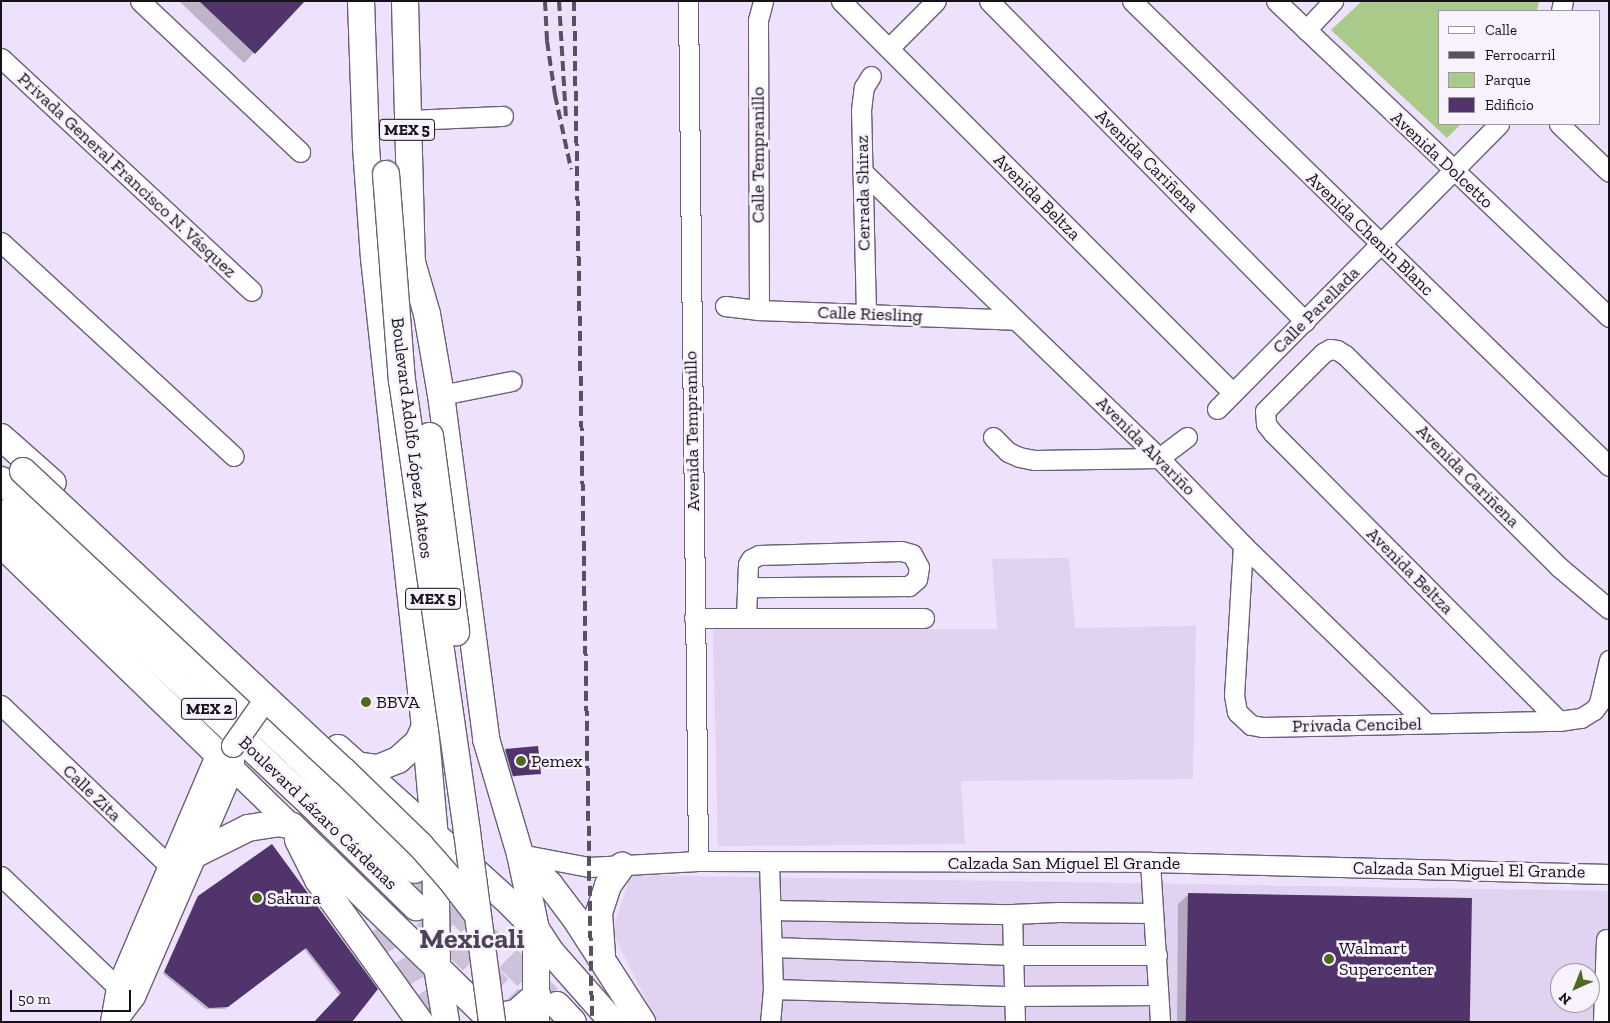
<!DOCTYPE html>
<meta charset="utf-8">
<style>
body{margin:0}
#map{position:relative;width:1610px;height:1023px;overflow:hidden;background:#ede1fb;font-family:"Zilla Slab",serif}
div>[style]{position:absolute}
.built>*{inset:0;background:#e1d2f2}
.green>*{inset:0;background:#aaca89}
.shadow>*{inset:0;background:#0003}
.building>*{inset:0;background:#51346b;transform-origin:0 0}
.highway-tunnel>*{height:26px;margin-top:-13px;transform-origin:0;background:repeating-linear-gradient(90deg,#cdc2d9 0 26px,transparent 0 39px)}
.roads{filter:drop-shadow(1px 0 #6a6076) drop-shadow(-1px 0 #6a6076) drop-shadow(0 1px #6a6076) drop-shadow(0 -1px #6a6076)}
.minor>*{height:19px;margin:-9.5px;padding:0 9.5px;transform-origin:9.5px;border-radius:9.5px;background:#fff}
.major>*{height:22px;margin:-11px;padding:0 11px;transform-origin:11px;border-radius:11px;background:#fff}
.highway>*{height:26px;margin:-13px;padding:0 13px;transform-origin:13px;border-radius:13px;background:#fff}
.rail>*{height:4px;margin-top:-2px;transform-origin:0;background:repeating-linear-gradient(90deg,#58515f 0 10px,transparent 0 15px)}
.bridges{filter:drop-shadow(1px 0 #6a6076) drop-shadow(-1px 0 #6a6076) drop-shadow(0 1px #6a6076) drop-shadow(0 -1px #6a6076)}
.major-bridge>*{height:22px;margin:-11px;padding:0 11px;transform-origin:11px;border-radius:11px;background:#fff}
.highway-bridge>*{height:26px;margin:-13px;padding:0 13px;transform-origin:13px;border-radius:13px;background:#fff}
.dots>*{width:14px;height:14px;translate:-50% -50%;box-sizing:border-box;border:2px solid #f7f2fc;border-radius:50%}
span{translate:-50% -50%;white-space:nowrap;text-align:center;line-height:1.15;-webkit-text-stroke:5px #f7f2fc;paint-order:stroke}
.shield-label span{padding:1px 4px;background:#f7f2fc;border:1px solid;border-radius:4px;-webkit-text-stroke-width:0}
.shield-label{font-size:16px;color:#151119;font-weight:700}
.street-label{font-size:18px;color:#151119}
.poi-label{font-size:18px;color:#151119}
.left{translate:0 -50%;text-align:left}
.town-label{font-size:28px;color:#4d4358;font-weight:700}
.frame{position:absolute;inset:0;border:2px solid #151119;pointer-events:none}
.legend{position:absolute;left:1438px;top:10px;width:162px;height:115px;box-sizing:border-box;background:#f7f2fc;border:1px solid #9d98a1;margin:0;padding:6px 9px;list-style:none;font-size:15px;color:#151119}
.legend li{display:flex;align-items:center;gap:10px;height:25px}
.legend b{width:25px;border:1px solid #9d98a1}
.north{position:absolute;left:1550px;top:963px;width:50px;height:50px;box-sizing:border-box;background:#f7f2fc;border:1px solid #9d98a1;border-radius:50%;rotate:224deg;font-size:14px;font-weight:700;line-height:20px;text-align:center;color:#151119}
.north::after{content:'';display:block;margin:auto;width:18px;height:22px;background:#4c6b21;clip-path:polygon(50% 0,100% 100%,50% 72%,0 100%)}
.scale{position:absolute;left:10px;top:990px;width:121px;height:22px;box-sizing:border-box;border:2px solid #151119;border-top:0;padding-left:6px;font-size:15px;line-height:18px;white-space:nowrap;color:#151119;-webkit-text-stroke:4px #f7f2fc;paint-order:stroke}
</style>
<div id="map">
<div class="built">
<div style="clip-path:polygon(1069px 558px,1075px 628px,1196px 626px,1193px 779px,961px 781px,965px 844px,718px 846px,713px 629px,997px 629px,992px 559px)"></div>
<div style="clip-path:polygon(evenodd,631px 875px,1609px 891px,1609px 1022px,657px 1022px,612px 932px,631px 875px,1560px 973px,1590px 973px,1590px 1003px,1560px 1003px,1560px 973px)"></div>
</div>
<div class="green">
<div style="clip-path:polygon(1362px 1px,1539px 1px,1537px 11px,1439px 11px,1439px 124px,1461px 124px,1447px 138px,1331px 30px)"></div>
</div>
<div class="shadow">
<div style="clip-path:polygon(179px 1px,303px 1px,244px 63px)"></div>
<div style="clip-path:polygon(537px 748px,539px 773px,511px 777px,503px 752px)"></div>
<div style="clip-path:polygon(272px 846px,376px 989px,340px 996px,304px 949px,225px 1009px,206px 1009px,163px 974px,196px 899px)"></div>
<div style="clip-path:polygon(1188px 895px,1469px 1022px,1177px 1022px,1178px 904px)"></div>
</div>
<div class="building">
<div style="clip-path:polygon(199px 1px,305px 1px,255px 54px)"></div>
<div style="clip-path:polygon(538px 746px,541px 774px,513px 776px,505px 749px)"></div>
<div style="clip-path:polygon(272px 844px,378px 989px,352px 1022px,314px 1022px,341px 993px,306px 948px,228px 1007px,209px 1008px,164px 972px,198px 896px)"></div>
<div style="left:1188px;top:893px;width:284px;height:129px;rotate:1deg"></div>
</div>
<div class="highway-tunnel">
<div style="left:345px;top:857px;width:190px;rotate:60.3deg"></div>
<div style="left:423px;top:878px;width:174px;rotate:43.6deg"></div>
<div style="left:425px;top:916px;width:152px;rotate:44.2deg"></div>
</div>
<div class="roads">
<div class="minor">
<div style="left:140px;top:1px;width:220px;rotate:43.3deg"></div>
<div style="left:688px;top:1px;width:860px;rotate:89.33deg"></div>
<div style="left:841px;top:1px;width:554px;rotate:45deg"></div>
<div style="left:989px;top:1px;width:450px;rotate:45.4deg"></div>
<div style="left:1132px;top:1px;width:666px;rotate:44.27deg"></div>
<div style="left:1276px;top:1px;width:459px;rotate:43.5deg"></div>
<div style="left:1561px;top:11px;width:10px;rotate:-79deg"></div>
<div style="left:1306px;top:30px;width:40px;rotate:-47deg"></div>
<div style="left:889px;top:48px;width:66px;rotate:-45deg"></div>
<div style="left:1px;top:58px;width:342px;rotate:42.9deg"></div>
<div style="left:407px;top:120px;width:96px;rotate:-2.4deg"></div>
<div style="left:1559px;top:124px;width:69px;rotate:43.8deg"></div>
<div style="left:863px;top:172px;width:412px;rotate:44deg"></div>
<div style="left:1159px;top:458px;width:121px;rotate:46deg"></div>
<div style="left:1243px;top:545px;width:255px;rotate:44.2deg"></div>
<div style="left:1px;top:242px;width:316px;rotate:42.6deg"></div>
<div style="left:725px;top:306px;width:34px;rotate:7deg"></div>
<div style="left:759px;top:310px;width:256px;rotate:2.2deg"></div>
<div style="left:759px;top:310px;width:290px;rotate:-90.2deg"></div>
<div style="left:758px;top:20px;width:20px;rotate:-75deg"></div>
<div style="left:866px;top:313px;width:203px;rotate:-91.4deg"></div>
<div style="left:861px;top:110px;width:23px;rotate:-83deg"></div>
<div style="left:864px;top:87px;width:13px;rotate:-58deg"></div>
<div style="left:441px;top:395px;width:72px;rotate:-11.2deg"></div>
<div style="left:1217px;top:409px;width:401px;rotate:-45.3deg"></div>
<div style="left:993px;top:437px;width:21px;rotate:45deg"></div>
<div style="left:1008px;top:452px;width:12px;rotate:24deg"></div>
<div style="left:1019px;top:457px;width:16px;rotate:11deg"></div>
<div style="left:1035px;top:460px;width:124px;rotate:-0.9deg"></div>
<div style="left:1159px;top:458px;width:35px;rotate:-37deg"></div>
<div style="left:1243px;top:545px;width:150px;rotate:93.4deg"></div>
<div style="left:1234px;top:695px;width:17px;rotate:80deg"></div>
<div style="left:1237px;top:712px;width:19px;rotate:43deg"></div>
<div style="left:1251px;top:725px;width:11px;rotate:10deg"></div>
<div style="left:1262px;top:727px;width:297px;rotate:-1.2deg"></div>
<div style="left:1559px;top:721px;width:22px;rotate:-8deg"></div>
<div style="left:1581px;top:718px;width:15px;rotate:-32deg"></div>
<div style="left:1594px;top:710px;width:9px;rotate:-54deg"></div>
<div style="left:1599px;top:703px;width:44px;rotate:-76.9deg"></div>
<div style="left:694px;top:618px;width:230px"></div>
<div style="left:746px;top:618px;width:54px;rotate:-87.9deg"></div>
<div style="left:748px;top:564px;width:6px;rotate:-59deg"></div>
<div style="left:751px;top:559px;width:9px;rotate:-27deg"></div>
<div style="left:759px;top:555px;width:142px;rotate:-1.6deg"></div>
<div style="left:901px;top:551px;width:11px;rotate:15deg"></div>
<div style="left:912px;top:554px;width:15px;rotate:62deg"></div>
<div style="left:919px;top:567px;width:12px;rotate:99deg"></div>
<div style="left:917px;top:579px;width:11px;rotate:139deg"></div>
<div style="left:909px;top:586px;width:162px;rotate:179.6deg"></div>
<div style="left:1px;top:705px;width:248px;rotate:43.7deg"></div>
<div style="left:1559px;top:721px;width:406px;rotate:-134.8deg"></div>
<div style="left:1273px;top:433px;width:11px;rotate:-128deg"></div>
<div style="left:1266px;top:424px;width:13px;rotate:-94deg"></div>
<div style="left:1265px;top:411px;width:82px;rotate:-45deg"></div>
<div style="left:1323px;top:353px;width:8px;rotate:-30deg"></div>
<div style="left:1330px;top:349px;width:7px;rotate:8deg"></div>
<div style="left:1337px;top:350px;width:9px;rotate:32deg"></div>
<div style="left:1345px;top:355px;width:301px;rotate:44.7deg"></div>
<div style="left:1559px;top:567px;width:65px;rotate:40deg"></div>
<div style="left:520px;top:854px;width:70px;rotate:10.7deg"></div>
<div style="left:589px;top:867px;width:109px;rotate:-3.2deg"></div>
<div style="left:698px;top:861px;width:452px;rotate:0.1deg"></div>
<div style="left:1150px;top:862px;width:459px;rotate:1.5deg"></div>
<div style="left:769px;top:862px;width:127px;rotate:88.2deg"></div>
<div style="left:773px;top:989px;width:33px;rotate:95deg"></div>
<div style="left:1150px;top:862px;width:160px;rotate:86.4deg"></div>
<div style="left:1px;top:876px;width:162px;rotate:43.7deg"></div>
<div style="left:118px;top:988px;width:12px;rotate:31deg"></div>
<div style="left:771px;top:910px;width:241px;rotate:1deg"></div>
<div style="left:772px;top:947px;width:240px;rotate:1.9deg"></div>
<div style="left:1012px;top:955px;width:145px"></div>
<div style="left:773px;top:989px;width:241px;rotate:1.7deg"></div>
<div style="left:1014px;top:996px;width:144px;rotate:-0.4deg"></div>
<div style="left:1015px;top:1022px;width:108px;rotate:-91.6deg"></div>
<div style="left:1012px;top:914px;width:47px;rotate:-2.4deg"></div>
<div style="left:1059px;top:912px;width:93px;rotate:0.6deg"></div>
<div style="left:1603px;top:1022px;width:83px;rotate:-87.9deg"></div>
</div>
<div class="major">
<div style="left:222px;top:758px;width:98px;rotate:44.2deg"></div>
<div style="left:112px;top:1022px;width:35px;rotate:-80deg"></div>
<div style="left:118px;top:988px;width:254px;rotate:-66.9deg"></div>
<div style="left:218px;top:754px;width:17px;rotate:-28deg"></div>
<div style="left:115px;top:1022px;width:31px;rotate:-53deg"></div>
<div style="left:134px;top:997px;width:156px;rotate:-66.6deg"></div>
<div style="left:196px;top:854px;width:94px;rotate:-66.7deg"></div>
<div style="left:233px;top:768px;width:22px;rotate:-90deg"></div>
</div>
<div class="highway">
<div style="left:361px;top:1px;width:146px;rotate:88deg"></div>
<div style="left:366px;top:147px;width:111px;rotate:85.9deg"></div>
<div style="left:374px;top:258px;width:471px;rotate:83.8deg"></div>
<div style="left:425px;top:726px;width:111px;rotate:84.9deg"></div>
<div style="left:435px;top:837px;width:130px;rotate:89.1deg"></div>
<div style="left:437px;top:967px;width:56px;rotate:80.7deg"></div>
<div style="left:405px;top:1px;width:275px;rotate:88.5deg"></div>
<div style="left:411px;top:259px;width:57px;rotate:73.8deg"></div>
<div style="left:427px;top:314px;width:82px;rotate:80.2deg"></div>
<div style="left:441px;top:395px;width:347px;rotate:82.5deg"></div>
<div style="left:486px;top:739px;width:120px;rotate:73.5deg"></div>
<div style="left:520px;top:854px;width:77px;rotate:78deg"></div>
<div style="left:536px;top:929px;width:93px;rotate:90deg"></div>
<div style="left:1px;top:437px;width:69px;rotate:41.5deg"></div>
<div style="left:1px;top:480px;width:405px;rotate:42.9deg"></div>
<div style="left:298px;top:756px;width:163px;rotate:44.3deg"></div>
<div style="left:1px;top:513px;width:436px;rotate:43.2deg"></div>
<div style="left:319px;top:812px;width:136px;rotate:44.4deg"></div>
<div style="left:1px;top:544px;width:302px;rotate:44.1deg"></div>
<div style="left:338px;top:748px;width:233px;rotate:42deg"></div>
<div style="left:511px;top:904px;width:35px;rotate:45deg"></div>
<div style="left:536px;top:929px;width:27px;rotate:57deg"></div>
<div style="left:551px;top:952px;width:94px;rotate:48.5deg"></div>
<div style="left:356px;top:765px;width:22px;rotate:8deg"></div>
<div style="left:378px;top:768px;width:22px;rotate:-22deg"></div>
<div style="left:398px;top:760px;width:27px;rotate:-42deg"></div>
<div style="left:418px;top:742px;width:17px;rotate:-66deg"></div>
<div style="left:298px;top:840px;width:45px;rotate:63.4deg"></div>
<div style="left:318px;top:880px;width:175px;rotate:54.3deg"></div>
<div style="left:196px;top:854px;width:58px;rotate:-26.6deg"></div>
<div style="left:248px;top:828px;width:31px;rotate:-9deg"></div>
<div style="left:279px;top:823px;width:13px;rotate:13deg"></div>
<div style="left:292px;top:826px;width:281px;rotate:44.3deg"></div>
<div style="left:520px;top:854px;width:43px;rotate:45.9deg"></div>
<div style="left:550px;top:885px;width:41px;rotate:52.9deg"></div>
<div style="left:575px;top:918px;width:124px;rotate:57.2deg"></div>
<div style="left:602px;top:955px;width:42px;rotate:-94.1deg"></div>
<div style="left:599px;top:913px;width:29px;rotate:-72deg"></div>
<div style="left:608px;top:885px;width:24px;rotate:-54deg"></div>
<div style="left:557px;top:1005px;width:23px;rotate:47deg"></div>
<div style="left:483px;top:1012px;width:16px;rotate:15deg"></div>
<div style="left:498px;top:1016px;width:18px;rotate:-9deg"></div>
<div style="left:516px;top:1013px;width:28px;rotate:-41deg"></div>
</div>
</div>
<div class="rail">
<div style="left:545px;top:1px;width:40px;rotate:87.1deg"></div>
<div style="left:547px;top:41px;width:55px;rotate:81.6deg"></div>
<div style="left:555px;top:95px;width:76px;rotate:77.8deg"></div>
<div style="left:559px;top:1px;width:117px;rotate:86.6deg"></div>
<div style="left:574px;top:1px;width:1021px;rotate:88.99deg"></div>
</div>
<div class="bridges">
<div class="major-bridge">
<div style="left:233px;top:746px;width:57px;rotate:-54.9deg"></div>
</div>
<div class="highway-bridge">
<div style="left:386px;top:174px;width:207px;rotate:85.6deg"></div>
<div style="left:402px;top:380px;width:457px;rotate:81.8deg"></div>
<div style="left:467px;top:832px;width:192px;rotate:82.5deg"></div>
<div style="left:430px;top:436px;width:198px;rotate:82.4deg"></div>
<div style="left:23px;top:471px;width:439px;rotate:43.1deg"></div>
<div style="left:344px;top:771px;width:107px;rotate:44.2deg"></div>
<div style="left:421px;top:846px;width:45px;rotate:48.6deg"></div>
<div style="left:451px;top:880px;width:43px;rotate:52.6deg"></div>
</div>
</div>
<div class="dots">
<div style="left:366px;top:702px;background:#4c6b21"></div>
<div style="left:521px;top:761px;background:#4c6b21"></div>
<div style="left:257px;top:898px;background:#4c6b21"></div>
<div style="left:1329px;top:959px;background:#4c6b21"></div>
</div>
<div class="shield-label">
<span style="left:407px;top:130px">MEX 5</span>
<span style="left:433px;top:599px">MEX 5</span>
<span style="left:209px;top:709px">MEX 2</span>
</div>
<div class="street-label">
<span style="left:758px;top:155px;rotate:-90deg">Calle Tempranillo</span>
<span style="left:1442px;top:160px;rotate:43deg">Avenida Dolcetto</span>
<span style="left:1147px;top:161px;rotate:45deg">Avenida Cariñena</span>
<span style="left:127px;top:175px;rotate:43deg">Privada General Francisco N. Vásquez</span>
<span style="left:863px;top:193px;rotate:-91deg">Cerrada Shiraz</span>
<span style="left:1037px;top:197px;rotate:45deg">Avenida Beltza</span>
<span style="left:1370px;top:234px;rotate:44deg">Avenida Chenin Blanc</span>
<span style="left:1316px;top:310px;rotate:-45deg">Calle Parellada</span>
<span style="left:870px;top:314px;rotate:2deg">Calle Riesling</span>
<span style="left:692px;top:431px;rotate:-91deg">Avenida Tempranillo</span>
<span style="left:412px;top:438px;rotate:83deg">Boulevard Adolfo López Mateos</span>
<span style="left:1146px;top:446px;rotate:45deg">Avenida Alvariño</span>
<span style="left:1468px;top:476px;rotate:45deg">Avenida Cariñena</span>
<span style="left:1410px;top:571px;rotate:45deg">Avenida Beltza</span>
<span style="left:1357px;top:725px;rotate:-1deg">Privada Cencibel</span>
<span style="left:92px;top:793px;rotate:44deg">Calle Zita</span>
<span style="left:318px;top:813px;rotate:44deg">Boulevard Lázaro Cárdenas</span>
<span style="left:1064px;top:863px">Calzada San Miguel El Grande</span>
<span style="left:1469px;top:870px;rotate:1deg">Calzada San Miguel El Grande</span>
</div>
<div class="poi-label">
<span class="left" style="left:376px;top:702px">BBVA</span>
<span class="left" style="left:531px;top:761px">Pemex</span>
<span class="left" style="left:267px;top:898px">Sakura</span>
<span class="left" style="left:1339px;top:959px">Walmart<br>Supercenter</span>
</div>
<div class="town-label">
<span style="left:472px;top:939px">Mexicali</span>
</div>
<div class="frame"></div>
<ul class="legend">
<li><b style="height:6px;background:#fff"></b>Calle</li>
<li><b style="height:6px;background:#58515f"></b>Ferrocarril</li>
<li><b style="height:14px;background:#aaca89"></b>Parque</li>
<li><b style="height:14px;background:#51346b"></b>Edificio</li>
</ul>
<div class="north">N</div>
<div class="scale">50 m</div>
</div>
